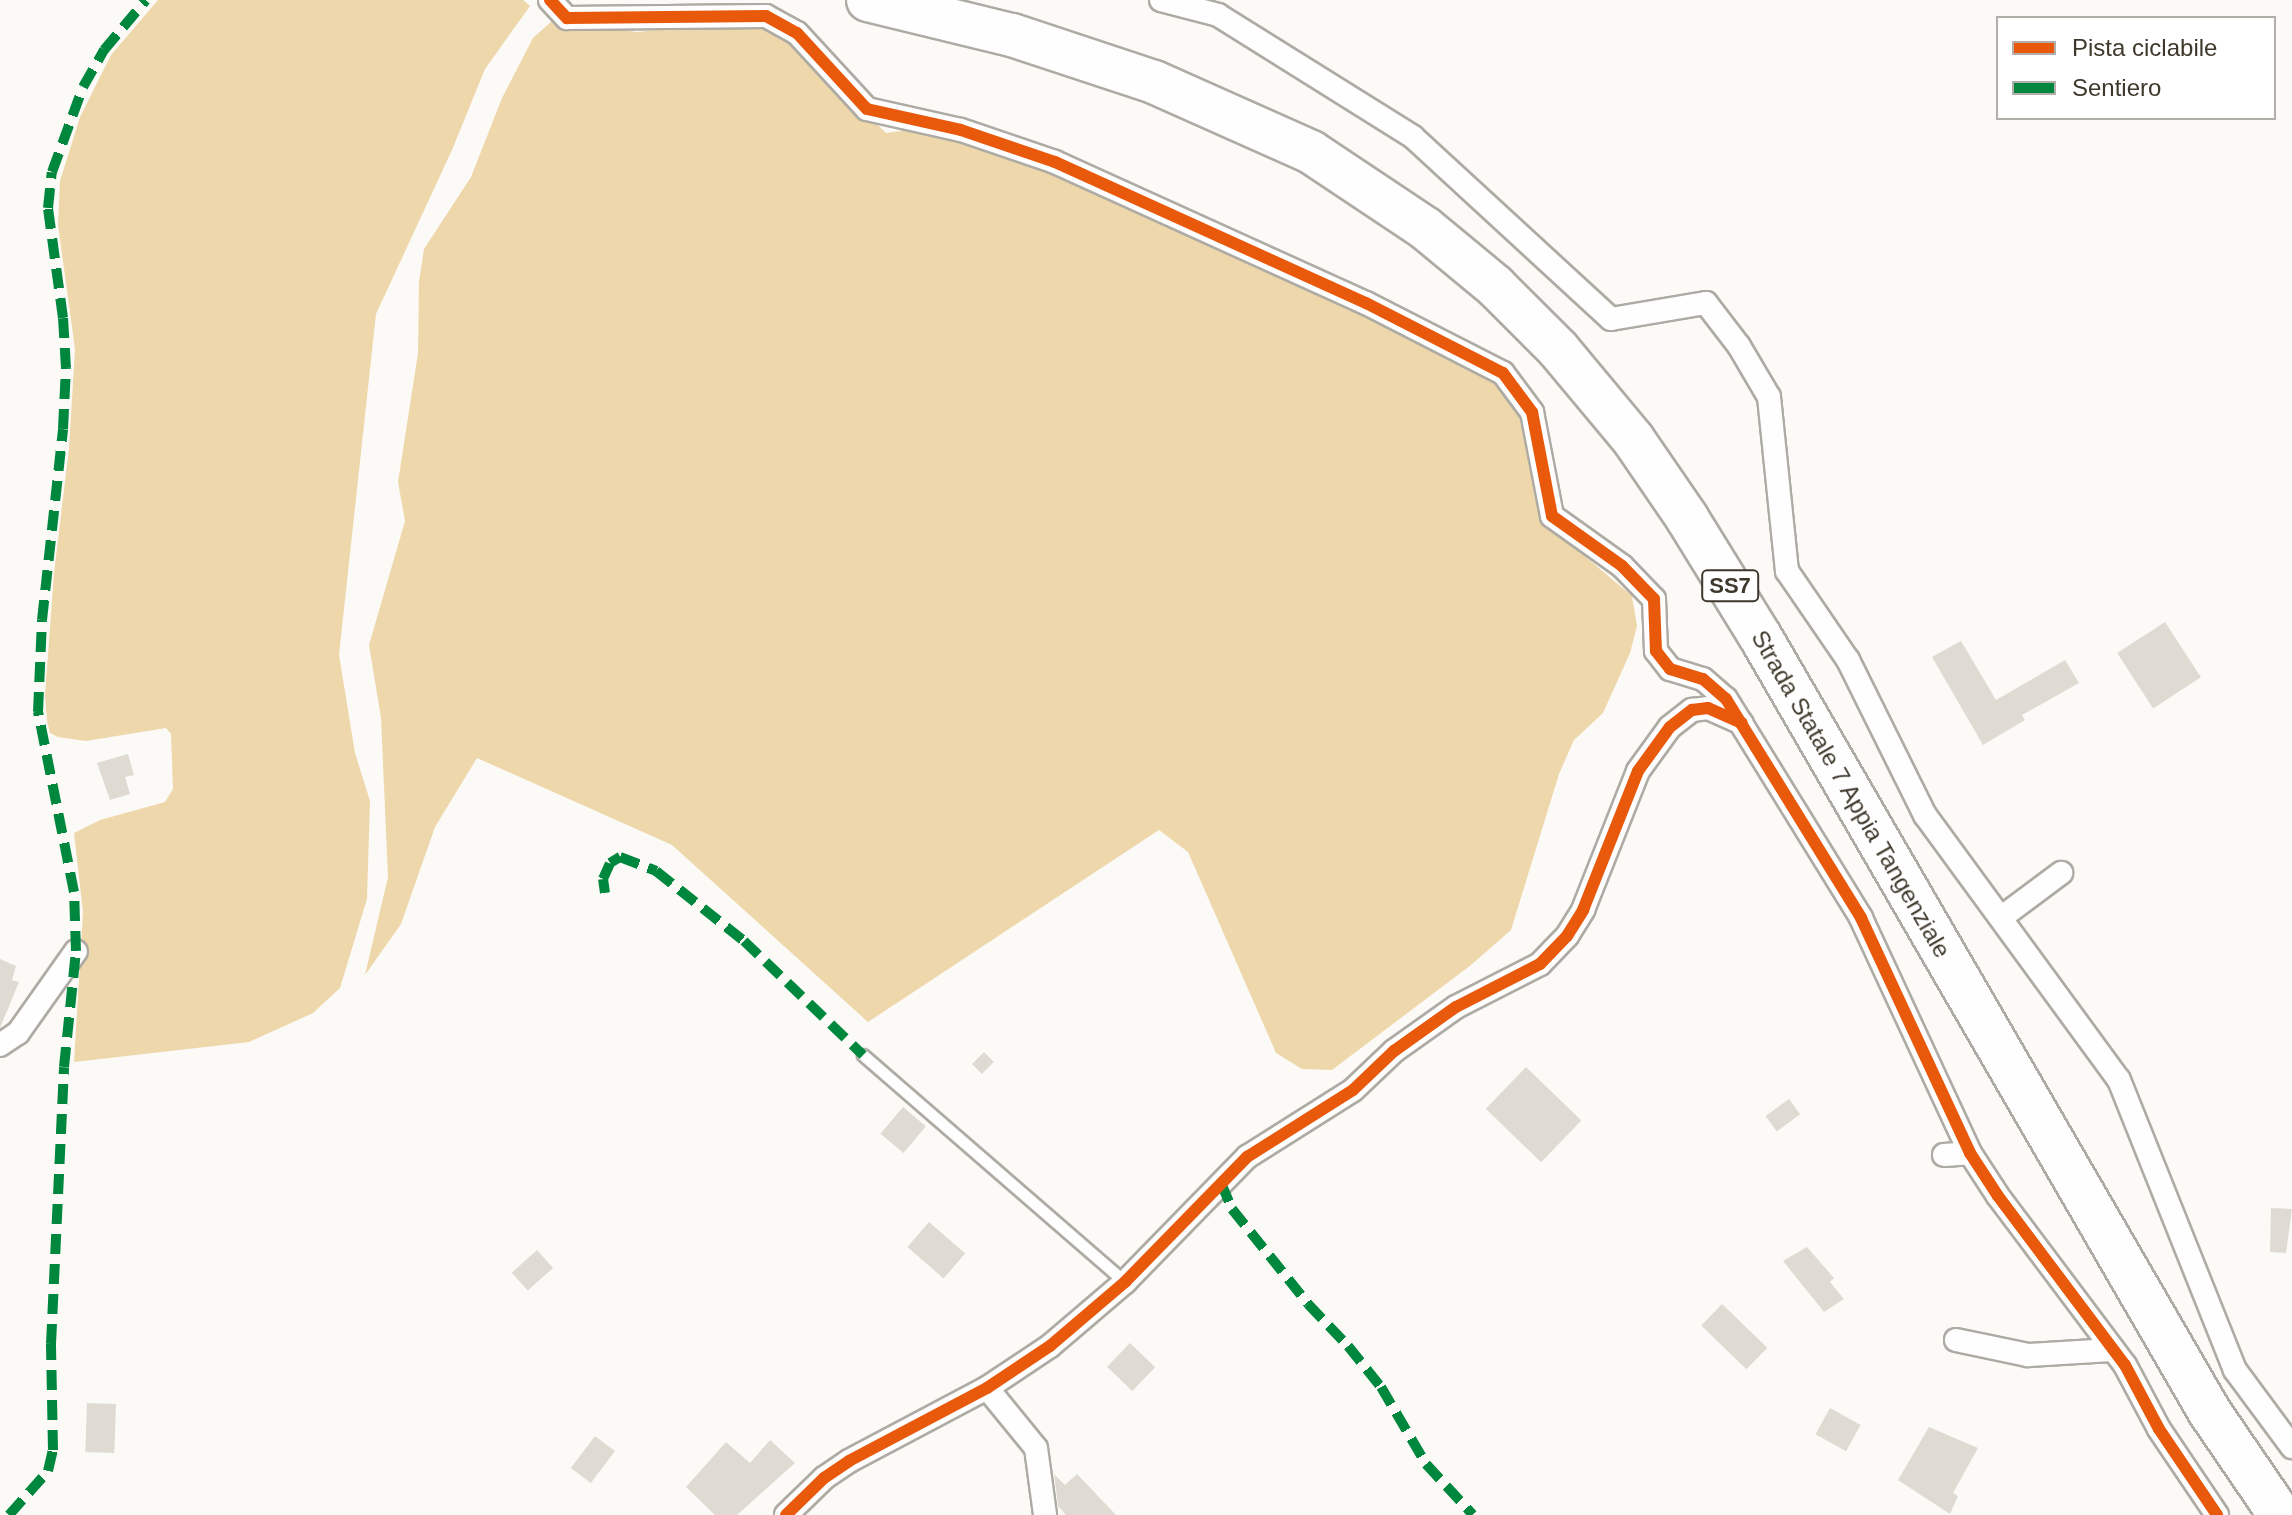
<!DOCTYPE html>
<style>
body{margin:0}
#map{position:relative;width:2292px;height:1515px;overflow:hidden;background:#fcfaf7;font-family:Helvetica,sans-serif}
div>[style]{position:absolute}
.forest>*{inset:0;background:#eed8ab}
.building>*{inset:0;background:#dfdbd3;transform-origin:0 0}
.roads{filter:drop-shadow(2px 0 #aeaba4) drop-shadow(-2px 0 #aeaba4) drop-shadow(0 2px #aeaba4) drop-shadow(0 -2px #aeaba4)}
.lane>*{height:11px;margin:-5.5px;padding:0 5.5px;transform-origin:5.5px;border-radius:5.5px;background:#fffefe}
.street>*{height:22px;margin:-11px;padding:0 11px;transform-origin:11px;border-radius:11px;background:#fffefe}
.highway>*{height:42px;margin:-21px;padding:0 21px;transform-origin:21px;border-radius:21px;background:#fffefe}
.quiet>*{height:10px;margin-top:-5px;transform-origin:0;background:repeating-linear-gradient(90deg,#00873e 0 20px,transparent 0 30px)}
.cycleway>*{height:12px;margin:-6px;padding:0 6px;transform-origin:6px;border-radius:6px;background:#e8590c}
span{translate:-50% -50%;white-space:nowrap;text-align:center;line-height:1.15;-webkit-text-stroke:6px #fff;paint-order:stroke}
.shield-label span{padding:2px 6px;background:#fff;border:2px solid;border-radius:6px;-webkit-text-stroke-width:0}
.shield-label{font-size:22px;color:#3e372b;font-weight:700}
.street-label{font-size:24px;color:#3e372b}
.legend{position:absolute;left:1996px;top:16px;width:280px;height:104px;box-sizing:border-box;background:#fff;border:2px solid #b2afaa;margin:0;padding:10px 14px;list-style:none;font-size:24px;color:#3e372b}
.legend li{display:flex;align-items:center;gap:16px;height:40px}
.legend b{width:40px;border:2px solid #b2afaa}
</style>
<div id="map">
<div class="forest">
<div style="clip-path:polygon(158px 0,523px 0,530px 6px,485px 69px,452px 150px,376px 314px,339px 655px,355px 753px,370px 801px,367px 899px,340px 988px,313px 1013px,249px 1042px,74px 1062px,83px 912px,74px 833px,100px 820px,165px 802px,173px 789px,171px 734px,166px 728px,86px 741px,58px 737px,50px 733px,47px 721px,45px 695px,54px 573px,69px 448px,75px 349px,58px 225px,60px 181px,80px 117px,111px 55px)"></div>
<div style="clip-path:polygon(552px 21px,637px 32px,748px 21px,779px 29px,886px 133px,915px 129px,1014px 151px,1355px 306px,1451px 356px,1502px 389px,1521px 408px,1555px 531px,1632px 596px,1637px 626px,1630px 653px,1603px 713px,1574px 740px,1559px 774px,1511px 930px,1471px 965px,1332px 1070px,1302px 1069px,1276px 1053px,1188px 852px,1159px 830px,868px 1022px,672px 845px,477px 758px,435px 827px,401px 924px,365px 975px,388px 877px,381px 718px,369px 645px,405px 521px,398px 482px,418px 353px,419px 281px,424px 249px,471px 177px,502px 98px,533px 38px)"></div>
</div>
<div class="building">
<div style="left:2165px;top:622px;width:66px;height:57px;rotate:57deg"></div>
<div style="clip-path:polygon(1961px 641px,1996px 700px,2065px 660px,2079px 683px,2022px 715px,2025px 720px,1983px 745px,1932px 657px)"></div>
<div style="clip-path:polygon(128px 754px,134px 775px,125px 777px,130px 794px,110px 800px,97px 763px)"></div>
<div style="clip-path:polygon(0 959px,16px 966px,12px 980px,19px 982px,0 1028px)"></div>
<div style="left:984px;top:1052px;width:14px;height:17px;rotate:45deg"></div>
<div style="left:1526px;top:1067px;width:77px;height:58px;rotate:44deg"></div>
<div style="left:1789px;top:1099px;width:19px;height:29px;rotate:54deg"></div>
<div style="left:903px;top:1107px;width:30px;height:35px;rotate:40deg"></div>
<div style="clip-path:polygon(2271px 1208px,2292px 1209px,2286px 1253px,2270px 1252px)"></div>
<div style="left:929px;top:1222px;width:48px;height:33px;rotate:41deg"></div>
<div style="clip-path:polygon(1807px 1247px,1834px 1278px,1830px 1282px,1844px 1299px,1824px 1312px,1783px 1261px)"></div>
<div style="left:537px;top:1250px;width:24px;height:34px;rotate:48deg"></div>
<div style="left:1722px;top:1304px;width:63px;height:30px;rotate:44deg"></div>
<div style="left:1130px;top:1343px;width:35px;height:33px;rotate:44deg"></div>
<div style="left:87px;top:1403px;width:29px;height:49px;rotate:2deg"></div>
<div style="left:1830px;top:1408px;width:35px;height:30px;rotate:29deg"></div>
<div style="clip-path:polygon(1929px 1427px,1978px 1448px,1953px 1493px,1958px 1496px,1950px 1514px,1898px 1480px)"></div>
<div style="left:595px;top:1436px;width:25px;height:40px;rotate:37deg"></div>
<div style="clip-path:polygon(770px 1440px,795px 1463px,737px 1515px,715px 1515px,686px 1487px,726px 1442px,750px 1463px)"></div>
<div style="clip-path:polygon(1054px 1474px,1065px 1485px,1077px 1474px,1116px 1515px,1066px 1515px,1058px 1506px)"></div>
</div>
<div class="roads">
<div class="lane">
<div style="left:863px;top:1055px;width:347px;rotate:40.9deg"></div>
</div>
<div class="street">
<div style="left:550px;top:0;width:25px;rotate:47deg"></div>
<div style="left:567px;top:18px;width:199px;rotate:-0.6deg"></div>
<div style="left:766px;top:16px;width:35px;rotate:29deg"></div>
<div style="left:797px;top:33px;width:103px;rotate:47.4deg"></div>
<div style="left:867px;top:109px;width:96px;rotate:12.6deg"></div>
<div style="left:961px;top:130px;width:99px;rotate:18.8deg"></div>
<div style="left:1055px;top:162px;width:341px;rotate:24.4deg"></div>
<div style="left:1366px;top:303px;width:154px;rotate:27.1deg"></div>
<div style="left:1503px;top:373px;width:49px;rotate:53.4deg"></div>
<div style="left:1532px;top:412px;width:106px;rotate:79.1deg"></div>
<div style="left:1552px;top:516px;width:86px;rotate:35.5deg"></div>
<div style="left:1622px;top:566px;width:46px;rotate:45.9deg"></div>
<div style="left:1654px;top:599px;width:52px;rotate:87.8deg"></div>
<div style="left:1656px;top:651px;width:23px;rotate:52deg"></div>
<div style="left:1670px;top:669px;width:34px;rotate:17deg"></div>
<div style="left:1703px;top:679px;width:30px;rotate:41deg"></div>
<div style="left:1726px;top:699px;width:257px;rotate:58.3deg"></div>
<div style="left:1861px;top:918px;width:259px;rotate:65.1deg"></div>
<div style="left:1970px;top:1153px;width:51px;rotate:56.9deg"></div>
<div style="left:1998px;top:1196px;width:211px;rotate:53.1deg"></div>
<div style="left:2125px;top:1365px;width:72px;rotate:62deg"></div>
<div style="left:2159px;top:1429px;width:104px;rotate:56deg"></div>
<div style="left:1161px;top:0;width:59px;rotate:14.7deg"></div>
<div style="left:1218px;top:15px;width:230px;rotate:32deg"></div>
<div style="left:1413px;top:137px;width:269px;rotate:42.6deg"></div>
<div style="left:1611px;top:319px;width:96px;rotate:-9.6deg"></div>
<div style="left:1706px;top:303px;width:54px;rotate:52.5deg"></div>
<div style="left:1739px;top:346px;width:59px;rotate:59.5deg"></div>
<div style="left:1769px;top:397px;width:175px;rotate:84.1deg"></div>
<div style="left:1787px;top:571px;width:108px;rotate:55.6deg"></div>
<div style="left:1848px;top:660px;width:173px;rotate:63.6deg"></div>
<div style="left:1925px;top:815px;width:328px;rotate:53.8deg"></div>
<div style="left:2119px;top:1080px;width:312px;rotate:68.2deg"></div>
<div style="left:2235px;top:1370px;width:96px;rotate:53.5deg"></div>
<div style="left:2002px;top:917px;width:74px;rotate:-36.7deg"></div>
<div style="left:0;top:1045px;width:22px;rotate:-34deg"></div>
<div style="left:18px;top:1033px;width:100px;rotate:-54.7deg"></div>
<div style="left:1944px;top:1155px;width:26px;rotate:-4deg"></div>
<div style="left:1956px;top:1340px;width:74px;rotate:11.8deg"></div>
<div style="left:2028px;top:1355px;width:85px;rotate:-3.4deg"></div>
<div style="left:987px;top:1388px;width:77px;rotate:50.8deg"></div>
<div style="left:1036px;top:1448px;width:68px;rotate:82.3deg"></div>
<div style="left:786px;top:1515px;width:53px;rotate:-44.2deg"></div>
<div style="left:824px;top:1478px;width:30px;rotate:-34deg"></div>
<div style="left:849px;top:1461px;width:156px;rotate:-27.9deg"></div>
<div style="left:987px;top:1388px;width:76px;rotate:-33.7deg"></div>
<div style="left:1050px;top:1346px;width:99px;rotate:-40.5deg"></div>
<div style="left:1125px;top:1282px;width:175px;rotate:-45.7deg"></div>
<div style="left:1247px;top:1157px;width:125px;rotate:-32.3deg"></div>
<div style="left:1353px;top:1090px;width:57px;rotate:-43.6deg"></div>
<div style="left:1394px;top:1051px;width:76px;rotate:-35.4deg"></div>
<div style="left:1456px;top:1007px;width:94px;rotate:-27.1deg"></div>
<div style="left:1540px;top:964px;width:39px;rotate:-46deg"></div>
<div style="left:1567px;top:936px;width:31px;rotate:-58deg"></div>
<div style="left:1583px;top:910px;width:149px;rotate:-68.4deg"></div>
<div style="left:1638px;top:771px;width:54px;rotate:-54deg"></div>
<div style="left:1670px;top:727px;width:28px;rotate:-38deg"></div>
<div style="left:1692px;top:710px;width:16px;rotate:-7deg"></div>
<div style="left:1708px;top:708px;width:37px;rotate:24deg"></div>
</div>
<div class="highway">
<div style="left:868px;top:0;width:148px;rotate:13.7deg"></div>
<div style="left:1012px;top:35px;width:150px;rotate:18.3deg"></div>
<div style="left:1154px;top:82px;width:172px;rotate:24deg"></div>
<div style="left:1311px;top:152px;width:137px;rotate:33.7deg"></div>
<div style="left:1425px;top:228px;width:91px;rotate:39.6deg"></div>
<div style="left:1495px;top:286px;width:89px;rotate:45deg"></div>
<div style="left:1558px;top:349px;width:117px;rotate:50.2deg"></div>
<div style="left:1633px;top:439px;width:96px;rotate:55.6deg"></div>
<div style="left:1687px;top:518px;width:139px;rotate:58.3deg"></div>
<div style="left:1760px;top:636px;width:896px;rotate:59.91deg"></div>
<div style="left:2209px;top:1411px;width:126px;rotate:55.7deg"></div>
</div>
</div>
<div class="quiet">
<div style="left:605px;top:893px;width:14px;rotate:-98deg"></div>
<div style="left:603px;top:879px;width:17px;rotate:-66deg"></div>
<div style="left:610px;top:863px;width:12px;rotate:-31deg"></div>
<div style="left:620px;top:857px;width:39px;rotate:21deg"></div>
<div style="left:656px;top:871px;width:112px;rotate:38.5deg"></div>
<div style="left:744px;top:941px;width:165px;rotate:43.8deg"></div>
<div style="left:1221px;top:1183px;width:28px;rotate:67deg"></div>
<div style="left:1232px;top:1209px;width:122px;rotate:51.3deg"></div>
<div style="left:1308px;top:1304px;width:58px;rotate:46.4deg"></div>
<div style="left:1348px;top:1346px;width:53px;rotate:51.2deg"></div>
<div style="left:1381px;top:1387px;width:89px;rotate:59.7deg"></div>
<div style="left:1426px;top:1464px;width:69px;rotate:47.3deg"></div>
<div style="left:9px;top:1515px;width:59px;rotate:-48.4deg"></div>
<div style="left:48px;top:1471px;width:22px;rotate:-77deg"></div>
<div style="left:53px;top:1450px;width:106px;rotate:-91.1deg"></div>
<div style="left:51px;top:1344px;width:277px;rotate:-87.3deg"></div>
<div style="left:64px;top:1067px;width:117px;rotate:-84.1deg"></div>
<div style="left:76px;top:951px;width:59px;rotate:-91.9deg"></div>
<div style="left:74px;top:892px;width:184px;rotate:-101.3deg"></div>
<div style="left:38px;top:712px;width:92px;rotate:-87.5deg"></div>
<div style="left:42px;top:620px;width:192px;rotate:-83.7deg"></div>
<div style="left:63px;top:429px;width:61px;rotate:-87.2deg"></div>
<div style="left:66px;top:368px;width:50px;rotate:-93.4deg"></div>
<div style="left:63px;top:318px;width:111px;rotate:-97.8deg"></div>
<div style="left:48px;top:208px;width:36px;rotate:-84deg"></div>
<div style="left:52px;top:172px;width:90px;rotate:-70deg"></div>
<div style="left:83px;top:87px;width:43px;rotate:-60.4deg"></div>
<div style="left:104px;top:50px;width:65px;rotate:-50deg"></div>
</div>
<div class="cycleway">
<div style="left:550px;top:0;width:25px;rotate:47deg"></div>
<div style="left:567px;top:18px;width:199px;rotate:-0.6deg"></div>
<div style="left:766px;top:16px;width:35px;rotate:29deg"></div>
<div style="left:797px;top:33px;width:103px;rotate:47.4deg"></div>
<div style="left:867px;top:109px;width:96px;rotate:12.6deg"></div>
<div style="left:961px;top:130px;width:99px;rotate:18.8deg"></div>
<div style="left:1055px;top:162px;width:341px;rotate:24.4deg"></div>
<div style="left:1366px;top:303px;width:154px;rotate:27.1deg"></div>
<div style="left:1503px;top:373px;width:49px;rotate:53.4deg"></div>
<div style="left:1532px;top:412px;width:106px;rotate:79.1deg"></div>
<div style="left:1552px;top:516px;width:86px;rotate:35.5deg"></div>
<div style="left:1622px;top:566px;width:46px;rotate:45.9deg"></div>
<div style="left:1654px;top:599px;width:52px;rotate:87.8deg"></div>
<div style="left:1656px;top:651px;width:23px;rotate:52deg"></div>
<div style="left:1670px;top:669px;width:34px;rotate:17deg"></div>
<div style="left:1703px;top:679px;width:30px;rotate:41deg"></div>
<div style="left:1726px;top:699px;width:257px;rotate:58.3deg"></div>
<div style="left:1861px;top:918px;width:259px;rotate:65.1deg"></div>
<div style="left:1970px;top:1153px;width:51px;rotate:56.9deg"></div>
<div style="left:1998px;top:1196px;width:211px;rotate:53.1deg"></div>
<div style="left:2125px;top:1365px;width:72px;rotate:62deg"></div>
<div style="left:2159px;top:1429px;width:104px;rotate:56deg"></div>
<div style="left:786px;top:1515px;width:53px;rotate:-44.2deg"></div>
<div style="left:824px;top:1478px;width:30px;rotate:-34deg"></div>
<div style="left:849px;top:1461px;width:156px;rotate:-27.9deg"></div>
<div style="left:987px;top:1388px;width:76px;rotate:-33.7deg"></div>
<div style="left:1050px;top:1346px;width:99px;rotate:-40.5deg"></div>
<div style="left:1125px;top:1282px;width:175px;rotate:-45.7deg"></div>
<div style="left:1247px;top:1157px;width:125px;rotate:-32.3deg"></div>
<div style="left:1353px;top:1090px;width:57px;rotate:-43.6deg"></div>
<div style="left:1394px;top:1051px;width:76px;rotate:-35.4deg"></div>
<div style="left:1456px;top:1007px;width:94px;rotate:-27.1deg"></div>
<div style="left:1540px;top:964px;width:39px;rotate:-46deg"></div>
<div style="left:1567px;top:936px;width:31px;rotate:-58deg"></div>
<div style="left:1583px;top:910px;width:149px;rotate:-68.4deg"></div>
<div style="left:1638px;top:771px;width:54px;rotate:-54deg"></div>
<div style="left:1670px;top:727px;width:28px;rotate:-38deg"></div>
<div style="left:1692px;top:710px;width:16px;rotate:-7deg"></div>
<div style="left:1708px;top:708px;width:37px;rotate:24deg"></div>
</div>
<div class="shield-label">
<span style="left:1730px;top:586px">SS7</span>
</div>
<div class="street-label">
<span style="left:1851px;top:794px;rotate:60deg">Strada Statale 7 Appia Tangenziale</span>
</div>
<ul class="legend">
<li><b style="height:10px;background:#e8590c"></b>Pista ciclabile</li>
<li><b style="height:10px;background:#00873e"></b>Sentiero</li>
</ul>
</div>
